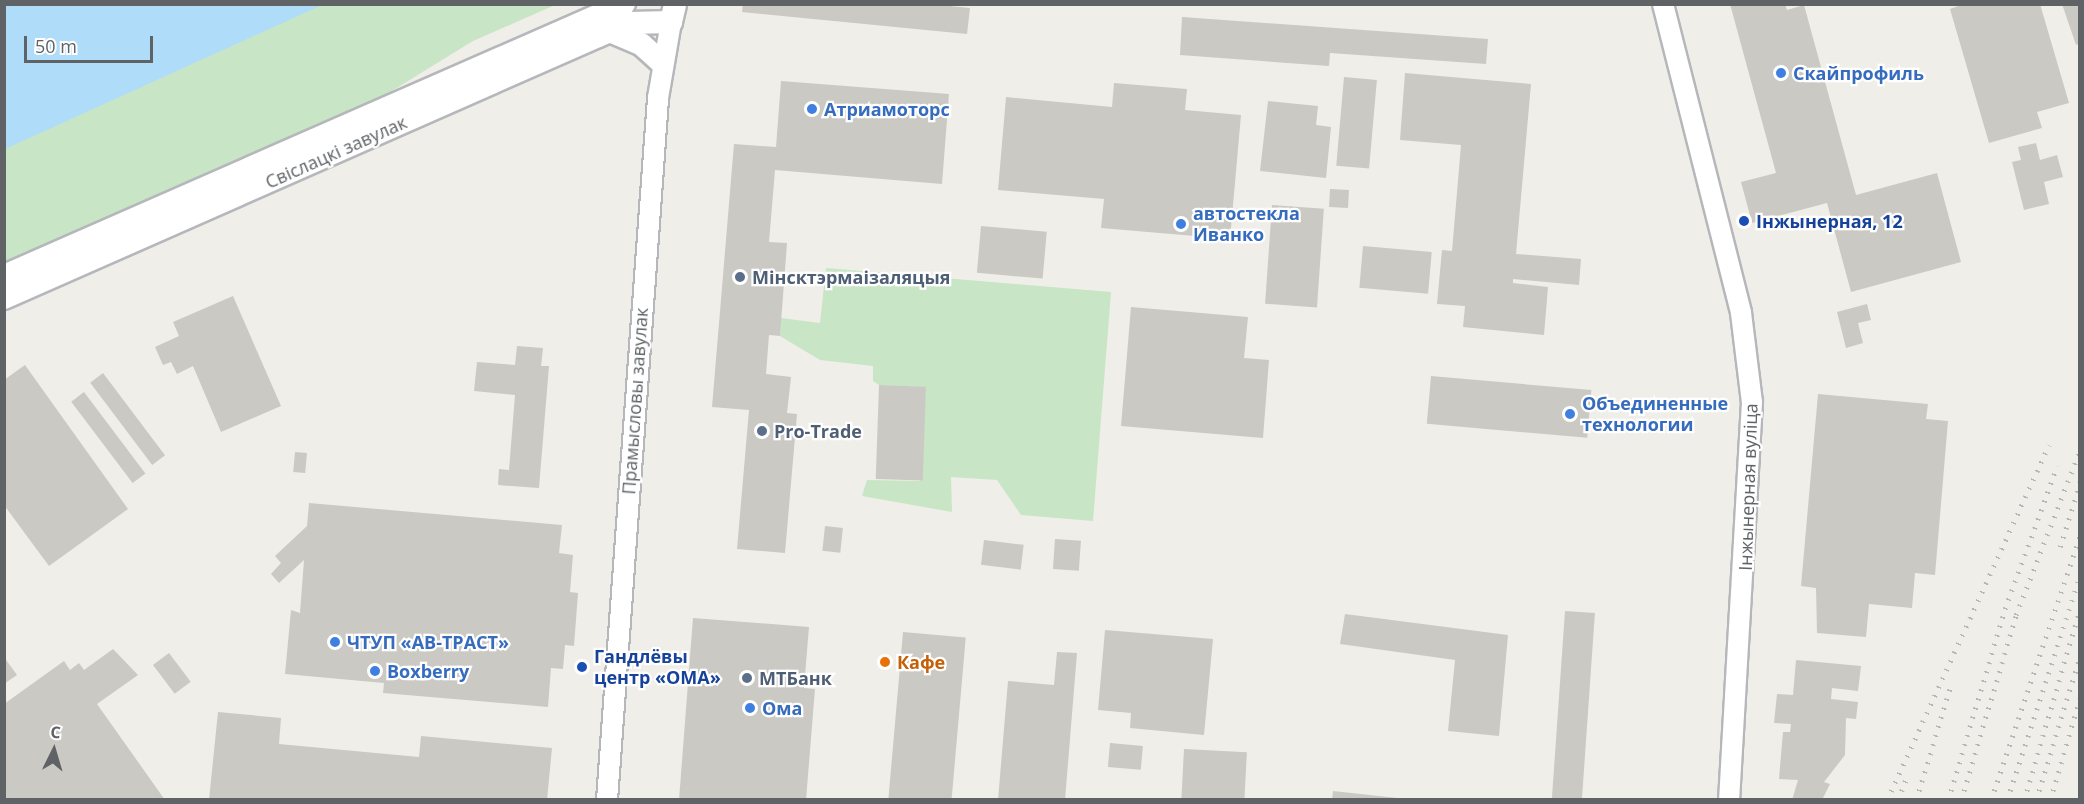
<!DOCTYPE html>
<meta charset="utf-8">
<style>
body{margin:0}
#map{position:relative;width:2084px;height:804px;overflow:hidden;background:#f0eee8;font-family:"Open Sans",sans-serif}
div>[style]{position:absolute}
.green>*{inset:0;background:#c8e5c6}
.water>*{inset:0;background:#afdcf9}
.building>*{inset:0;background:#cbc9c4;transform-origin:0 0}
.roads{filter:drop-shadow(2px 0 #b5b7bb) drop-shadow(-2px 0 #b5b7bb) drop-shadow(0 2px #b5b7bb) drop-shadow(0 -2px #b5b7bb)}
.tertiary>*{height:20px;margin:-10px;padding:0 10px;transform-origin:10px;border-radius:10px;background:#fff}
.secondary>*{height:22px;margin:-11px;padding:0 11px;transform-origin:11px;border-radius:11px;background:#fff}
.rail>*{height:4.5px;margin-top:-2.25px;transform-origin:0;background:repeating-linear-gradient(90deg,#b5b6b6 0 1.5px,transparent 0 9.5px)}
.dots>*{width:16px;height:16px;translate:-50% -50%;box-sizing:border-box;border:3px solid #fff;border-radius:50%}
span{translate:-50% -50%;white-space:nowrap;text-align:center;line-height:1.15;-webkit-text-stroke:4.5px #fff;paint-order:stroke}
.shop-label{font-size:18px;color:#366cbe;font-weight:700}
.left{translate:0 -50%;text-align:left}
.street-label{font-size:18px;color:#5f6366}
.transit-label{font-size:18px;color:#164399;font-weight:700}
.service-label{font-size:18px;color:#4e5e75;font-weight:700}
.food-label{font-size:18px;color:#c56008;font-weight:700}
.frame{position:absolute;inset:0;border:6px solid #5f6366;pointer-events:none}
.north{position:absolute;left:24px;top:720px;width:60px;height:60px;-webkit-text-stroke:4px #fff;paint-order:stroke;rotate:5deg;font-size:16px;font-weight:700;line-height:24px;text-align:center;color:#5f6366}
.north::after{content:'';display:block;margin:auto;width:21px;height:27px;background:#5f6366;clip-path:polygon(50% 0,100% 100%,50% 72%,0 100%)}
.scale{position:absolute;left:24px;top:36px;width:129px;height:27px;box-sizing:border-box;border:3px solid #5f6366;border-top:0;padding-left:8px;font-size:18px;line-height:21px;white-space:nowrap;color:#5f6366;-webkit-text-stroke:4px #fff;paint-order:stroke}
</style>
<div id="map">
<div class="green">
<div style="clip-path:polygon(4px 5px,555px 5px,473px 41px,382px 97px,5px 266px)"></div>
<div style="clip-path:polygon(826px 268px,1111px 292px,1093px 521px,1021px 515px,997px 480px,951px 477px,952px 512px,862px 496px,867px 480px,920px 481px,926px 387px,879px 385px,873px 381px,873px 366px,820px 360px,780px 336px,781px 318px,820px 323px)"></div>
</div>
<div class="water">
<div style="clip-path:polygon(5px 4px,322px 4px,322px 5px,5px 149px)"></div>
</div>
<div class="building">
<div style="clip-path:polygon(743px 4px,930px 4px,970px 8px,967px 34px,742px 12px)"></div>
<div style="clip-path:polygon(1730px 4px,1785px 4px,1787px 10px,1804px 5px,1856px 195px,1937px 173px,1961px 262px,1851px 292px,1827px 203px,1752px 223px,1741px 182px,1776px 173px)"></div>
<div style="clip-path:polygon(1964px 4px,2040px 4px,2069px 103px,2037px 112px,2042px 128px,1989px 143px,1950px 9px)"></div>
<div style="clip-path:polygon(2062px 4px,2080px 4px,2080px 43px,2076px 45px)"></div>
<div style="clip-path:polygon(1182px 17px,1488px 39px,1486px 64px,1330px 53px,1329px 66px,1180px 55px)"></div>
<div style="clip-path:polygon(1405px 73px,1531px 84px,1516px 254px,1581px 259px,1579px 285px,1513px 279px,1513px 283px,1548px 287px,1544px 335px,1463px 327px,1465px 306px,1437px 304px,1442px 250px,1452px 251px,1461px 145px,1400px 140px)"></div>
<div style="left:1344px;top:77px;width:33px;height:89px;rotate:5deg"></div>
<div style="clip-path:polygon(781px 81px,949px 94px,942px 184px,775px 170px,769px 242px,787px 243px,780px 336px,769px 335px,766px 374px,791px 377px,787px 413px,797px 414px,785px 553px,737px 549px,749px 410px,712px 407px,734px 144px,776px 147px)"></div>
<div style="clip-path:polygon(1114px 83px,1187px 89px,1185px 110px,1241px 115px,1230px 239px,1101px 228px,1104px 199px,998px 190px,1006px 97px,1112px 107px)"></div>
<div style="clip-path:polygon(1268px 101px,1318px 106px,1316px 125px,1331px 127px,1326px 178px,1260px 171px)"></div>
<div style="clip-path:polygon(2036px 143px,2040px 160px,2057px 155px,2063px 177px,2044px 182px,2049px 204px,2024px 210px,2012px 162px,2021px 160px,2018px 147px)"></div>
<div style="left:1330px;top:189px;width:19px;height:18px;rotate:3deg"></div>
<div style="left:1272px;top:205px;width:52px;height:99px;rotate:4deg"></div>
<div style="left:981px;top:226px;width:66px;height:47px;rotate:5deg"></div>
<div style="left:1363px;top:246px;width:69px;height:42px;rotate:5deg"></div>
<div style="clip-path:polygon(233px 296px,281px 406px,221px 432px,193px 366px,177px 374px,171px 362px,163px 365px,155px 347px,179px 336px,173px 322px)"></div>
<div style="clip-path:polygon(1867px 304px,1871px 320px,1858px 323px,1863px 343px,1846px 348px,1837px 312px)"></div>
<div style="clip-path:polygon(1131px 307px,1248px 317px,1244px 358px,1269px 360px,1263px 438px,1121px 426px)"></div>
<div style="clip-path:polygon(517px 346px,543px 348px,541px 366px,549px 366px,539px 488px,498px 485px,499px 469px,509px 470px,515px 395px,474px 391px,477px 362px,515px 365px)"></div>
<div style="clip-path:polygon(25px 365px,128px 509px,49px 566px,4px 505px,4px 380px)"></div>
<div style="left:103px;top:373px;width:103px;height:16px;rotate:53deg"></div>
<div style="left:1431px;top:376px;width:161px;height:48px;rotate:5deg"></div>
<div style="left:879px;top:385px;width:47px;height:94px;rotate:2deg"></div>
<div style="left:84px;top:392px;width:102px;height:16px;rotate:53deg"></div>
<div style="clip-path:polygon(1818px 394px,1928px 404px,1926px 419px,1948px 421px,1935px 575px,1915px 573px,1912px 608px,1869px 604px,1866px 637px,1817px 633px,1816px 588px,1801px 586px)"></div>
<div style="left:295px;top:452px;width:12px;height:20px;rotate:5deg"></div>
<div style="clip-path:polygon(309px 503px,562px 525px,559px 553px,573px 555px,570px 592px,578px 593px,574px 646px,565px 645px,563px 669px,551px 668px,548px 707px,383px 693px,384px 683px,285px 674px,291px 610px,300px 613px,304px 560px,279px 583px,271px 574px,281px 563px,275px 556px,307px 526px)"></div>
<div style="left:825px;top:526px;width:18px;height:25px;rotate:6deg"></div>
<div style="left:1055px;top:539px;width:26px;height:30px;rotate:4deg"></div>
<div style="left:984px;top:540px;width:40px;height:25px;rotate:7deg"></div>
<div style="left:1565px;top:611px;width:30px;height:190px;rotate:4deg"></div>
<div style="clip-path:polygon(1345px 614px,1508px 635px,1499px 736px,1448px 731px,1455px 660px,1340px 644px)"></div>
<div style="clip-path:polygon(693px 618px,809px 627px,804px 688px,815px 689px,806px 800px,679px 800px)"></div>
<div style="clip-path:polygon(1105px 630px,1213px 639px,1204px 735px,1130px 728px,1131px 713px,1098px 710px)"></div>
<div style="left:903px;top:632px;width:63px;height:169px;rotate:5deg"></div>
<div style="clip-path:polygon(113px 649px,138px 675px,97px 704px,165px 800px,4px 800px,4px 704px,64px 661px,70px 670px,79px 663px,84px 670px)"></div>
<div style="clip-path:polygon(1057px 652px,1077px 653px,1065px 800px,998px 800px,1008px 681px,1054px 685px)"></div>
<div style="left:169px;top:653px;width:36px;height:20px;rotate:53deg"></div>
<div style="clip-path:polygon(4px 657px,17px 675px,4px 684px)"></div>
<div style="clip-path:polygon(1796px 660px,1861px 666px,1858px 691px,1832px 688px,1831px 699px,1858px 702px,1856px 719px,1846px 718px,1845px 755px,1824px 782px,1830px 784px,1822px 800px,1792px 800px,1798px 780px,1779px 779px,1783px 732px,1790px 732px,1791px 724px,1774px 723px,1777px 694px,1793px 695px)"></div>
<div style="clip-path:polygon(218px 712px,281px 718px,279px 744px,419px 757px,421px 736px,552px 748px,547px 800px,209px 800px)"></div>
<div style="left:1110px;top:743px;width:33px;height:24px;rotate:5deg"></div>
<div style="left:1184px;top:749px;width:63px;height:51px;rotate:3deg"></div>
<div style="clip-path:polygon(1333px 791px,1397px 798px,1397px 800px,1332px 800px)"></div>
</div>
<div class="roads">
<div class="tertiary">
<div style="left:1663px;top:4px;width:319px;rotate:75.8deg"></div>
<div style="left:1741px;top:313px;width:90px;rotate:83deg"></div>
<div style="left:1752px;top:402px;width:399px;rotate:93.3deg"></div>
<div style="left:607px;top:800px;width:704px;rotate:-85.84deg"></div>
<div style="left:658px;top:98px;width:77px;rotate:-80.3deg"></div>
</div>
<div class="secondary">
<div style="left:610px;top:31px;width:34px;rotate:23deg"></div>
<div style="left:641px;top:44px;width:28px;rotate:42deg"></div>
<div style="left:4px;top:276px;width:677px;rotate:-23.69deg"></div>
<div style="left:4px;top:298px;width:649px;rotate:-23.8deg"></div>
<div style="left:598px;top:36px;width:34px;rotate:-23deg"></div>
<div style="left:629px;top:23px;width:42px;rotate:-1.4deg"></div>
<div style="left:671px;top:22px;width:18px;rotate:-77deg"></div>
</div>
</div>
<div class="rail">
<div style="left:2060px;top:547px;width:68px;rotate:-72.9deg"></div>
<div style="left:1887px;top:800px;width:390px;rotate:-65.5deg"></div>
<div style="left:1898px;top:800px;width:28px;rotate:-69deg"></div>
<div style="left:1916px;top:800px;width:120px;rotate:-73.1deg"></div>
<div style="left:1948px;top:800px;width:199px;rotate:-73.4deg"></div>
<div style="left:2005px;top:609px;width:152px;rotate:-70deg"></div>
<div style="left:1961px;top:800px;width:193px;rotate:-73.4deg"></div>
<div style="left:2016px;top:615px;width:177px;rotate:-68.8deg"></div>
<div style="left:1991px;top:800px;width:279px;rotate:-71.4deg"></div>
<div style="left:2007px;top:800px;width:237px;rotate:-72deg"></div>
<div style="left:2024px;top:800px;width:199px;rotate:-73.7deg"></div>
<div style="left:2036px;top:800px;width:151px;rotate:-73deg"></div>
<div style="left:2050px;top:800px;width:106px;rotate:-73.6deg"></div>
</div>
<div class="dots">
<div style="left:1781px;top:73px;background:#3f7fe0"></div>
<div style="left:812px;top:109px;background:#3f7fe0"></div>
<div style="left:1744px;top:221px;background:#1a4fb4"></div>
<div style="left:1181px;top:224px;background:#3f7fe0"></div>
<div style="left:740px;top:277px;background:#5c6f8a"></div>
<div style="left:1570px;top:414px;background:#3f7fe0"></div>
<div style="left:762px;top:431px;background:#5c6f8a"></div>
<div style="left:335px;top:642px;background:#3f7fe0"></div>
<div style="left:885px;top:662px;background:#e8710a"></div>
<div style="left:582px;top:667px;background:#1a4fb4"></div>
<div style="left:375px;top:671px;background:#3f7fe0"></div>
<div style="left:747px;top:678px;background:#5c6f8a"></div>
<div style="left:750px;top:708px;background:#3f7fe0"></div>
</div>
<div class="shop-label">
<span class="left" style="left:1793px;top:73px">Скайпрофиль</span>
<span class="left" style="left:824px;top:109px">Атриамоторс</span>
<span class="left" style="left:1193px;top:224px">автостекла<br>Иванко</span>
<span class="left" style="left:1582px;top:414px">Объединенные<br>технологии</span>
<span class="left" style="left:347px;top:642px">ЧТУП «АВ-ТРАСТ»</span>
<span class="left" style="left:387px;top:671px">Boxberry</span>
<span class="left" style="left:762px;top:708px">Ома</span>
</div>
<div class="street-label">
<span style="left:336px;top:152px;rotate:-24deg">Свіслацкі завулак</span>
<span style="left:635px;top:401px;rotate:-86deg">Прамысловы завулак</span>
<span style="left:1748px;top:487px;rotate:-88deg">Інжынерная вуліца</span>
</div>
<div class="transit-label">
<span class="left" style="left:1756px;top:221px">Інжынерная, 12</span>
<span class="left" style="left:594px;top:667px">Гандлёвы<br>центр «ОМА»</span>
</div>
<div class="service-label">
<span class="left" style="left:752px;top:277px">Мінсктэрмаізаляцыя</span>
<span class="left" style="left:774px;top:431px">Pro-Trade</span>
<span class="left" style="left:759px;top:678px">МТБанк</span>
</div>
<div class="food-label">
<span class="left" style="left:897px;top:662px">Кафе</span>
</div>
<div class="frame"></div>
<div class="north">С</div>
<div class="scale">50 m</div>
</div>
